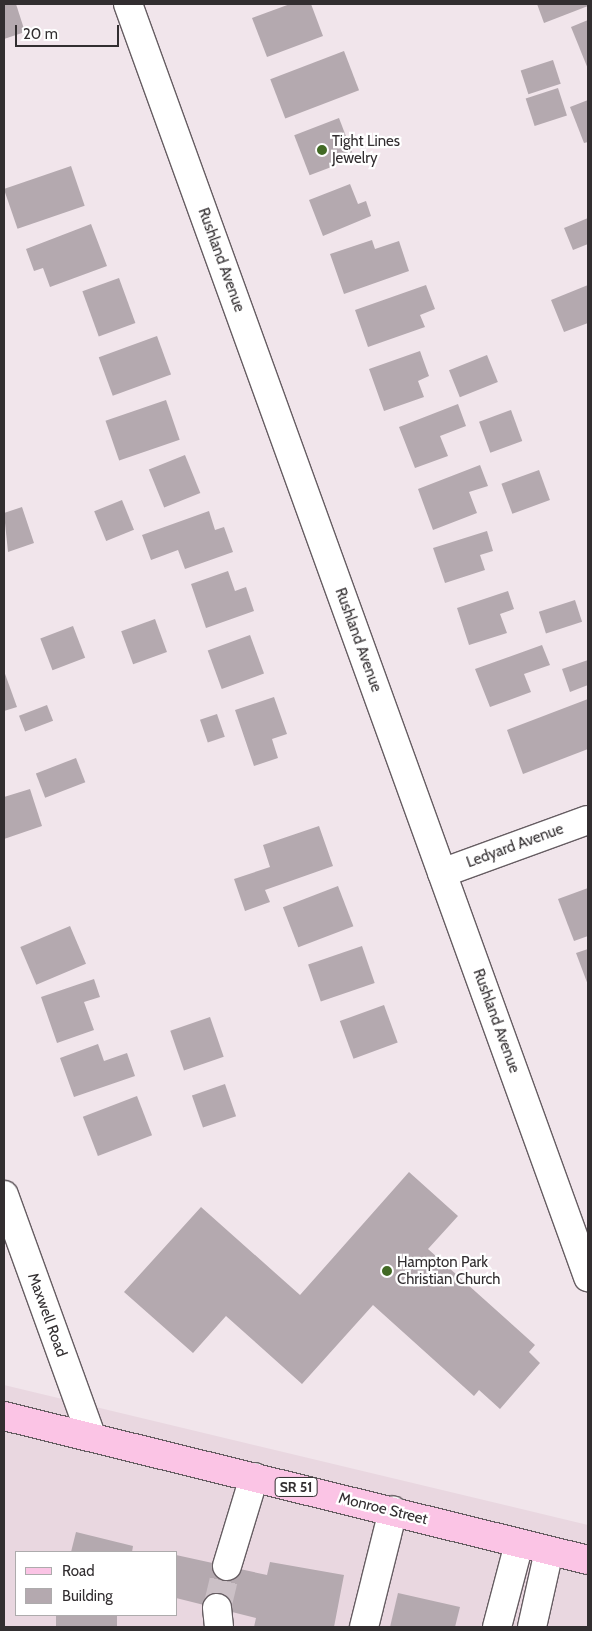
<!DOCTYPE html>
<style>
body{margin:0}
#map{position:relative;width:592px;height:1631px;overflow:hidden;background:#f1e5eb;font-family:Cabin,sans-serif}
div>[style]{position:absolute}
.built>*{inset:0;background:#e9d7e0}
.building>*{inset:0;background:#b4a9af;transform-origin:0 0}
.minor-tunnel>*{height:28px;margin-top:-14px;transform-origin:0;background:repeating-linear-gradient(90deg,#cbc0c6 0 28px,transparent 0 42px)}
.roads{filter:drop-shadow(1px 0 #665d62) drop-shadow(-1px 0 #665d62) drop-shadow(0 1px #665d62) drop-shadow(0 -1px #665d62)}
.minor>*{height:28px;margin:-14px;padding:0 14px;transform-origin:14px;border-radius:14px;background:#fff}
.major>*{height:28px;margin:-14px;padding:0 14px;transform-origin:14px;border-radius:14px;background:#fbc4e5}
.dots>*{width:14px;height:14px;translate:-50% -50%;box-sizing:border-box;border:2px solid #fff;border-radius:50%}
span{translate:-50% -50%;white-space:nowrap;text-align:center;line-height:1.15;-webkit-text-stroke:4.5px #fff;paint-order:stroke}
.shield-label span{padding:1px 4px;background:#fff;border:1px solid;border-radius:4px;-webkit-text-stroke-width:0}
.shield-label{font-size:14px;color:#322e30;font-weight:700}
.poi-label{font-size:15px;color:#322e30}
.left{translate:0 -50%;text-align:left}
.street-label{font-size:15px;color:#322e30}
.frame{position:absolute;inset:0;border:5px solid #322e30;pointer-events:none}
.legend{position:absolute;left:15px;top:1551px;width:162px;height:65px;box-sizing:border-box;background:#fff;border:1px solid #adabac;margin:0;padding:6px 9px;list-style:none;font-size:15px;color:#322e30}
.legend li{display:flex;align-items:center;gap:10px;height:25px}
.legend b{width:25px;border:1px solid #adabac}
.scale{position:absolute;left:15px;top:25px;width:104px;height:22px;box-sizing:border-box;border:2px solid #322e30;border-top:0;padding-left:6px;font-size:15px;line-height:18px;white-space:nowrap;color:#322e30;-webkit-text-stroke:4px #fff;paint-order:stroke}
</style>
<div id="map">
<div class="built">
<div style="clip-path:polygon(evenodd,4px 1385px,588px 1525px,588px 1627px,4px 1627px,4px 1385px,16px 1552px,176px 1552px,176px 1615px,16px 1615px,16px 1552px)"></div>
</div>
<div class="building">
<div style="clip-path:polygon(4px 4px,16px 4px,25px 32px,4px 39px)"></div>
<div style="clip-path:polygon(290px 4px,311px 4px,323px 36px,267px 57px,252px 18px)"></div>
<div style="clip-path:polygon(537px 4px,588px 4px,588px 6px,544px 23px)"></div>
<div style="clip-path:polygon(588px 20px,588px 69px,571px 27px)"></div>
<div style="left:344px;top:51px;width:42px;height:79px;rotate:69deg"></div>
<div style="left:553px;top:60px;width:25px;height:34px;rotate:72deg"></div>
<div style="left:558px;top:88px;width:29px;height:34px;rotate:72deg"></div>
<div style="clip-path:polygon(588px 100px,588px 142px,584px 143px,570px 107px)"></div>
<div style="left:339px;top:118px;width:43px;height:48px;rotate:69deg"></div>
<div style="left:71px;top:166px;width:42px;height:71px;rotate:71deg"></div>
<div style="clip-path:polygon(350px 184px,358px 204px,366px 201px,371px 216px,323px 236px,309px 200px)"></div>
<div style="clip-path:polygon(588px 218px,588px 244px,573px 250px,564px 228px)"></div>
<div style="clip-path:polygon(91px 224px,107px 266px,50px 287px,43px 268px,34px 271px,26px 249px)"></div>
<div style="clip-path:polygon(372px 240px,375px 249px,399px 241px,409px 271px,344px 294px,330px 254px)"></div>
<div style="left:119px;top:278px;width:48px;height:39px;rotate:70deg"></div>
<div style="clip-path:polygon(426px 285px,435px 309px,420px 315px,425px 327px,368px 347px,355px 310px)"></div>
<div style="clip-path:polygon(588px 285px,588px 323px,564px 332px,551px 300px)"></div>
<div style="left:157px;top:336px;width:41px;height:62px;rotate:70deg"></div>
<div style="clip-path:polygon(420px 351px,429px 376px,418px 381px,424px 397px,384px 411px,369px 369px)"></div>
<div style="left:487px;top:355px;width:29px;height:41px;rotate:68deg"></div>
<div style="left:166px;top:400px;width:42px;height:64px;rotate:71deg"></div>
<div style="clip-path:polygon(458px 404px,466px 426px,440px 436px,448px 456px,415px 468px,399px 427px)"></div>
<div style="left:511px;top:410px;width:33px;height:34px;rotate:70deg"></div>
<div style="left:185px;top:455px;width:41px;height:39px;rotate:68deg"></div>
<div style="clip-path:polygon(480px 465px,488px 486px,469px 492px,477px 513px,433px 530px,418px 489px)"></div>
<div style="left:539px;top:470px;width:32px;height:40px;rotate:70deg"></div>
<div style="left:122px;top:500px;width:32px;height:30px;rotate:68deg"></div>
<div style="clip-path:polygon(22px 507px,34px 543px,8px 552px,4px 513px)"></div>
<div style="clip-path:polygon(209px 511px,215px 530px,224px 527px,233px 552px,185px 569px,178px 550px,151px 560px,142px 535px)"></div>
<div style="clip-path:polygon(487px 531px,493px 551px,480px 555px,485px 570px,445px 583px,433px 548px)"></div>
<div style="clip-path:polygon(228px 571px,235px 591px,246px 587px,254px 611px,206px 628px,191px 584px)"></div>
<div style="clip-path:polygon(508px 591px,514px 609px,500px 614px,507px 633px,469px 645px,457px 608px)"></div>
<div style="left:575px;top:600px;width:23px;height:38px;rotate:72deg"></div>
<div style="left:155px;top:619px;width:35px;height:36px;rotate:70deg"></div>
<div style="left:73px;top:626px;width:34px;height:35px;rotate:69deg"></div>
<div style="left:250px;top:635px;width:41px;height:45px;rotate:70deg"></div>
<div style="clip-path:polygon(542px 645px,550px 665px,524px 674px,531px 692px,490px 707px,475px 669px)"></div>
<div style="clip-path:polygon(588px 660px,588px 685px,570px 692px,562px 669px)"></div>
<div style="clip-path:polygon(4px 671px,17px 707px,4px 711px)"></div>
<div style="clip-path:polygon(274px 697px,287px 734px,272px 739px,278px 758px,254px 766px,235px 710px)"></div>
<div style="clip-path:polygon(588px 699px,588px 749px,523px 774px,507px 730px)"></div>
<div style="left:47px;top:705px;width:17px;height:30px;rotate:69deg"></div>
<div style="left:217px;top:714px;width:24px;height:18px;rotate:71deg"></div>
<div style="left:76px;top:758px;width:26px;height:43px;rotate:69deg"></div>
<div style="clip-path:polygon(30px 789px,42px 826px,4px 839px,4px 797px)"></div>
<div style="clip-path:polygon(319px 826px,333px 866px,265px 890px,270px 902px,245px 911px,234px 879px,270px 867px,263px 845px)"></div>
<div style="left:338px;top:886px;width:43px;height:59px;rotate:69deg"></div>
<div style="clip-path:polygon(588px 888px,588px 936px,574px 941px,558px 899px)"></div>
<div style="left:70px;top:926px;width:41px;height:54px;rotate:67deg"></div>
<div style="left:362px;top:946px;width:39px;height:57px;rotate:71deg"></div>
<div style="clip-path:polygon(588px 949px,588px 985px,576px 953px)"></div>
<div style="clip-path:polygon(94px 979px,100px 997px,84px 1002px,94px 1030px,57px 1043px,41px 997px)"></div>
<div style="left:384px;top:1005px;width:40px;height:47px;rotate:70deg"></div>
<div style="left:210px;top:1017px;width:42px;height:42px;rotate:71deg"></div>
<div style="clip-path:polygon(98px 1044px,104px 1061px,127px 1053px,135px 1076px,74px 1097px,60px 1058px)"></div>
<div style="left:225px;top:1084px;width:34px;height:35px;rotate:71deg"></div>
<div style="left:137px;top:1096px;width:42px;height:58px;rotate:69deg"></div>
<div style="clip-path:polygon(409px 1172px,458px 1216px,428px 1249px,535px 1345px,529px 1352px,540px 1363px,500px 1409px,479px 1390px,474px 1396px,373px 1305px,302px 1384px,226px 1316px,193px 1353px,124px 1292px,201px 1207px,300px 1295px)"></div>
<div style="clip-path:polygon(76px 1532px,133px 1546px,132px 1552px,71px 1552px)"></div>
<div style="clip-path:polygon(176px 1555px,267px 1575px,270px 1562px,344px 1575px,334px 1627px,254px 1627px,256px 1618px,176px 1598px)"></div>
<div style="clip-path:polygon(398px 1593px,460px 1607px,455px 1627px,390px 1627px)"></div>
<div style="left:56px;top:1615px;width:61px;height:13px"></div>
</div>
<div class="minor-tunnel">
<div style="left:217px;top:1608px;width:43px;rotate:-76.6deg"></div>
</div>
<div class="roads">
<div class="minor">
<div style="left:128px;top:4px;width:1354px;rotate:70.13deg"></div>
<div style="left:442px;top:873px;width:155px;rotate:-20deg"></div>
<div style="left:4px;top:1195px;width:255px;rotate:70.1deg"></div>
<div style="left:227px;top:1566px;width:93px;rotate:-73.1deg"></div>
<div style="left:217px;top:1608px;width:19px;rotate:84deg"></div>
<div style="left:364px;top:1627px;width:120px;rotate:-76deg"></div>
<div style="left:497px;top:1627px;width:86px;rotate:-75.2deg"></div>
<div style="left:532px;top:1627px;width:78px;rotate:-77.4deg"></div>
</div>
<div class="major">
<div style="left:4px;top:1416px;width:601px;rotate:13.85deg"></div>
</div>
</div>
<div class="dots">
<div style="left:322px;top:150px;background:#426a25"></div>
<div style="left:387px;top:1271px;background:#426a25"></div>
</div>
<div class="shield-label">
<span style="left:296px;top:1487px">SR 51</span>
</div>
<div class="poi-label">
<span class="left" style="left:332px;top:150px">Tight Lines<br>Jewelry</span>
<span class="left" style="left:397px;top:1271px">Hampton Park<br>Christian Church</span>
</div>
<div class="street-label">
<span style="left:221px;top:260px;rotate:70deg">Rushland Avenue</span>
<span style="left:358px;top:640px;rotate:70deg">Rushland Avenue</span>
<span style="left:515px;top:846px;rotate:-20deg">Ledyard Avenue</span>
<span style="left:496px;top:1021px;rotate:70deg">Rushland Avenue</span>
<span style="left:47px;top:1315px;rotate:70deg">Maxwell Road</span>
<span style="left:383px;top:1509px;rotate:14deg">Monroe Street</span>
</div>
<div class="frame"></div>
<ul class="legend">
<li><b style="height:6px;background:#fbc4e5"></b>Road</li>
<li><b style="height:14px;background:#b4a9af"></b>Building</li>
</ul>
<div class="scale">20 m</div>
</div>
